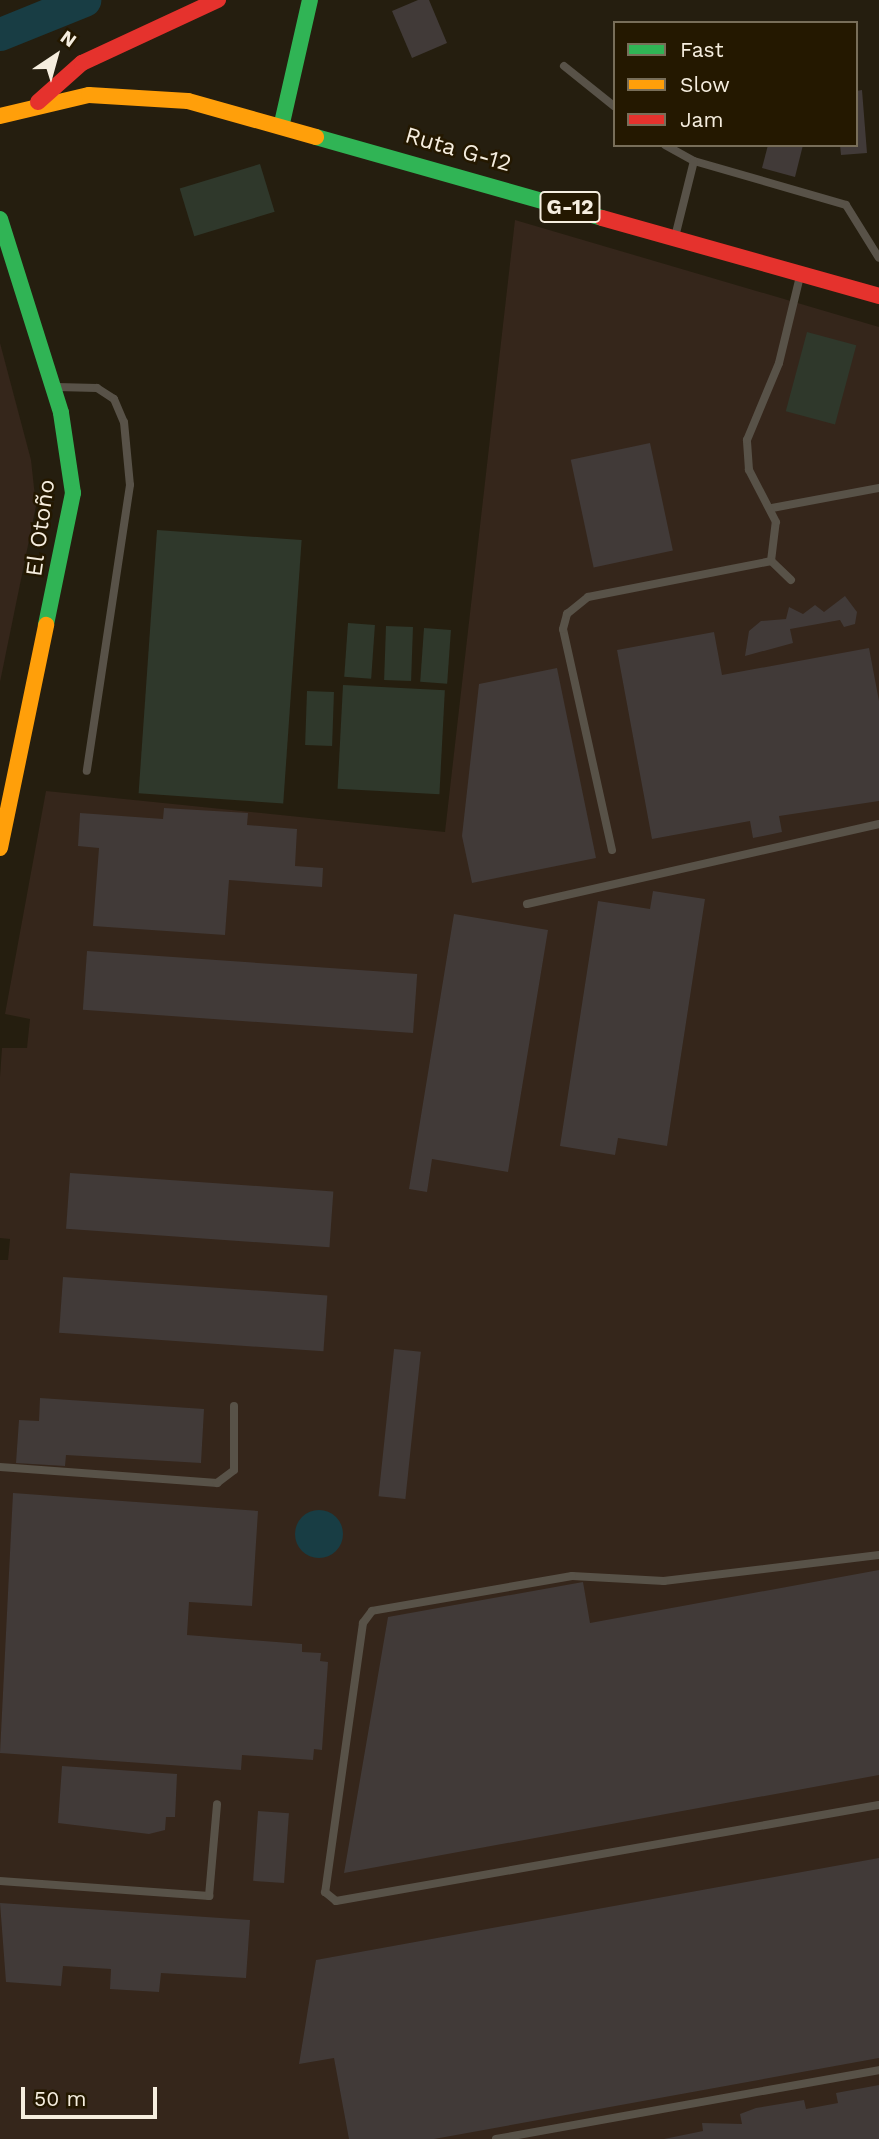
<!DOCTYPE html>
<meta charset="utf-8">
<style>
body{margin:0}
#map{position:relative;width:879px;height:2139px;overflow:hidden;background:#251e0f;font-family:"Work Sans",sans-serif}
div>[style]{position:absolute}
.industrial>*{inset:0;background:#35261b}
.green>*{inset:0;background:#2f382b;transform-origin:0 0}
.water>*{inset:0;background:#183d44}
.round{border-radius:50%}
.river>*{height:33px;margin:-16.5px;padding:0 16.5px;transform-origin:16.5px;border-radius:16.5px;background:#183d44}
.building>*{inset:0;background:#413a38;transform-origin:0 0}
.lane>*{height:8px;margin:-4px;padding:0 4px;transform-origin:4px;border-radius:4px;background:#585248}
.fast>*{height:16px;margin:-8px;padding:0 8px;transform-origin:8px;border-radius:8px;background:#30b455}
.slow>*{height:16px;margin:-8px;padding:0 8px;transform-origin:8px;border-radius:8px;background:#ff9f0a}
.jam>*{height:16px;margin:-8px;padding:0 8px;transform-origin:8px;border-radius:8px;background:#e5322d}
span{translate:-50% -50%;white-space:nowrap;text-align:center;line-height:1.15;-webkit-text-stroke:5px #241800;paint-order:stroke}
.shield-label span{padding:2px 5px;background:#241800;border:2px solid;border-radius:5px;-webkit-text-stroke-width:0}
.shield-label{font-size:21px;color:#f6eedf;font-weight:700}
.street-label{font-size:23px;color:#f6eedf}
.legend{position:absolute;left:613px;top:21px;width:245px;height:126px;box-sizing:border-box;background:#241800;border:2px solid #786e59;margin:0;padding:9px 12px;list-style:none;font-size:21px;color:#f6eedf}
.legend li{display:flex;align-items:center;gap:14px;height:35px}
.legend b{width:35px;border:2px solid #786e59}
.north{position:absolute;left:21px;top:21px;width:70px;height:70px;-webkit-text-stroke:5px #241800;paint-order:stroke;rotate:36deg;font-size:19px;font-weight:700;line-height:28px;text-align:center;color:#f6eedf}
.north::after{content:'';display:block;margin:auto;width:24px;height:32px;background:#f6eedf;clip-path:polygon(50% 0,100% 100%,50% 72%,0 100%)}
.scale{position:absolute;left:21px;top:2087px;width:136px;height:32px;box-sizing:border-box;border:4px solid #f6eedf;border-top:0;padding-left:9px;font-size:21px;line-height:24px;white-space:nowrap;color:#f6eedf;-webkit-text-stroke:5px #241800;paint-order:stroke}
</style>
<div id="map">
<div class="industrial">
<div style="clip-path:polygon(515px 220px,879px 327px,879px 2139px,0 2139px,0 1260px,8px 1260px,10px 1239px,0 1238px,0 1077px,2px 1048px,27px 1048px,30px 1019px,5px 1014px,46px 791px,445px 832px)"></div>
<div style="clip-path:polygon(0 343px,31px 460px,36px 506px,0 682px)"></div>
</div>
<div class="green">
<div style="left:260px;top:164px;width:50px;height:84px;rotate:73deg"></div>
<div style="left:807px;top:332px;width:51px;height:82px;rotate:15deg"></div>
<div style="left:157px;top:530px;width:145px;height:264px;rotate:4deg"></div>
<div style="left:348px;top:623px;width:27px;height:54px;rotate:4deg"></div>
<div style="left:386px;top:626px;width:27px;height:54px;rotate:2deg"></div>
<div style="left:424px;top:628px;width:27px;height:54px;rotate:4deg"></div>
<div style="left:343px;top:685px;width:102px;height:104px;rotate:3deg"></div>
<div style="left:307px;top:691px;width:27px;height:54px;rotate:2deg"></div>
</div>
<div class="water">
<div class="round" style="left:295px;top:1510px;width:48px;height:48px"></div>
</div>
<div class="river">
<div style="left:0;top:34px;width:91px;rotate:-22deg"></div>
</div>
<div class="building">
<div style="clip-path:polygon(418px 0,429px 0,447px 43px,412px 58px,392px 11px)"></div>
<div style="clip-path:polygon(862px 90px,867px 153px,841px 155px,840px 145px,856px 145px,856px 91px)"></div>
<div style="clip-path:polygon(768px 145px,803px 145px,795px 177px,762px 168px)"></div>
<div style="left:650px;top:443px;width:110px;height:81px;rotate:78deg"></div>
<div style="clip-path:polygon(845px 596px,857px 612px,855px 624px,844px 627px,840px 620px,790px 629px,793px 643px,745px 656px,749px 631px,761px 621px,786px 619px,789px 607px,803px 614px,815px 605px,824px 612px)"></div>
<div style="clip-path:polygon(714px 632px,722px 675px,869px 648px,879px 701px,879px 801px,779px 816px,782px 832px,753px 838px,750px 821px,652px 839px,617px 650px)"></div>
<div style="clip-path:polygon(557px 668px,596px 858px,472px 883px,462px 836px,479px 684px)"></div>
<div style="clip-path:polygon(164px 808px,248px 813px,247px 825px,297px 829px,295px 866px,323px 868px,322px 887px,229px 880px,225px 935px,93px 926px,99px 848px,78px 846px,80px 813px,163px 819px)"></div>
<div style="clip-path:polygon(653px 891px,705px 899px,667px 1146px,618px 1138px,615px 1155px,560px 1146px,598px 901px,650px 909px)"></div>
<div style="clip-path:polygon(454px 914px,548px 930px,508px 1172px,432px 1159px,427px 1192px,409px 1189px)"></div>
<div style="left:87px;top:951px;width:331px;height:59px;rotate:4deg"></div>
<div style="left:70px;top:1173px;width:264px;height:56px;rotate:4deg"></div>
<div style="left:63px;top:1277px;width:265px;height:56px;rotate:4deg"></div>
<div style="left:394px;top:1349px;width:27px;height:148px;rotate:6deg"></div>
<div style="clip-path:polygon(40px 1398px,204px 1409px,201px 1463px,66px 1455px,65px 1466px,16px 1463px,19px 1420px,39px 1421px)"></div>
<div style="clip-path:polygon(13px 1493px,258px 1511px,252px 1606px,189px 1602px,187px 1635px,302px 1644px,302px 1652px,321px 1653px,320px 1661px,328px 1662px,322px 1750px,314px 1749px,313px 1760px,242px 1755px,241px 1770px,0 1753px)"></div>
<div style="clip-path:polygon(879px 1570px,879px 1775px,344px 1873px,388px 1617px,583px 1582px,590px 1623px)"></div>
<div style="clip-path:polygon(62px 1766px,177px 1774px,175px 1817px,166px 1817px,165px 1830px,149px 1834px,58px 1823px)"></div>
<div style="left:258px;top:1811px;width:31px;height:70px;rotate:4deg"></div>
<div style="clip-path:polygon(879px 1858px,879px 2058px,434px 2139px,349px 2139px,334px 2058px,299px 2064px,316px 1960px)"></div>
<div style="clip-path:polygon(0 1903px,250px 1920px,246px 1978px,161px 1973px,159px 1992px,110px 1989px,111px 1969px,63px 1966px,61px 1986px,6px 1982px)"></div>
<div style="clip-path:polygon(879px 2085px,879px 2139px,664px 2139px,703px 2131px,702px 2123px,742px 2124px,740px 2114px,756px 2108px,804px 2100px,806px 2109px,838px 2103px,836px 2093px)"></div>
</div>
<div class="lane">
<div style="left:564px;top:66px;width:65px;rotate:38.8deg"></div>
<div style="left:665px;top:145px;width:33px;rotate:29deg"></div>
<div style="left:694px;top:161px;width:158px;rotate:16.1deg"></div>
<div style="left:846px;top:205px;width:62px;rotate:58.1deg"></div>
<div style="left:675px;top:237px;width:78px;rotate:-76deg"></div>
<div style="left:57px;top:387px;width:40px;rotate:1.4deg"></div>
<div style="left:97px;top:388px;width:20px;rotate:33deg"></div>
<div style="left:114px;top:399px;width:25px;rotate:67deg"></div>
<div style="left:124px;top:422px;width:63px;rotate:84.6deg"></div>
<div style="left:130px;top:485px;width:289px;rotate:98.6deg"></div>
<div style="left:772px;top:508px;width:109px;rotate:-10.6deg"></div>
<div style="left:791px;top:580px;width:28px;rotate:-136deg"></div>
<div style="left:771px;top:561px;width:39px;rotate:-83deg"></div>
<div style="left:776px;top:522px;width:59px;rotate:-117.4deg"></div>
<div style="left:749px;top:470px;width:30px;rotate:-94deg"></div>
<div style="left:747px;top:440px;width:83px;rotate:-67.4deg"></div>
<div style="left:779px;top:363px;width:89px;rotate:-76.4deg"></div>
<div style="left:612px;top:850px;width:226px;rotate:-102.5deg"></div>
<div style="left:563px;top:629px;width:16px;rotate:-75deg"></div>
<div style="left:567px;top:614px;width:27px;rotate:-39deg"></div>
<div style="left:588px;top:597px;width:187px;rotate:-11.1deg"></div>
<div style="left:527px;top:904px;width:361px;rotate:-12.8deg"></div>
<div style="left:0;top:1467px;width:218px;rotate:4.2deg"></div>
<div style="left:217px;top:1483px;width:21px;rotate:-37deg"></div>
<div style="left:234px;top:1470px;width:64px;rotate:-90deg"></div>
<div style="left:879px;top:1555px;width:217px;rotate:173.1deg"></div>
<div style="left:664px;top:1581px;width:92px;rotate:-176.9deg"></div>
<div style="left:572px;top:1576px;width:203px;rotate:170.1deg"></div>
<div style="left:372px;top:1611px;width:15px;rotate:127deg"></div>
<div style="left:363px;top:1623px;width:272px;rotate:98deg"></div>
<div style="left:325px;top:1892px;width:14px;rotate:39deg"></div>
<div style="left:336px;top:1901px;width:551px;rotate:-10.03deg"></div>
<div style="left:0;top:1881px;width:210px;rotate:4.1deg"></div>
<div style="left:209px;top:1896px;width:92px;rotate:-85deg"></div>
<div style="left:496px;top:2139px;width:389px;rotate:-10.2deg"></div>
</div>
<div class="fast">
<div style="left:282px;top:123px;width:126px;rotate:-77.2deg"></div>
<div style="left:316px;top:137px;width:297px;rotate:15.8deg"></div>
<div style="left:0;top:219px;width:203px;rotate:72.5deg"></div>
<div style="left:61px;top:413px;width:81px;rotate:81.5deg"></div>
<div style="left:73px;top:493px;width:135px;rotate:101.6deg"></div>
</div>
<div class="slow">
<div style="left:0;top:116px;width:91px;rotate:-13.3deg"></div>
<div style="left:89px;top:95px;width:99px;rotate:3.5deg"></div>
<div style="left:188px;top:101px;width:133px;rotate:15.7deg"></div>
<div style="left:0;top:848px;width:228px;rotate:-78.3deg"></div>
</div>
<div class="jam">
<div style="left:38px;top:102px;width:59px;rotate:-41.6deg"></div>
<div style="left:82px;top:63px;width:150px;rotate:-24.9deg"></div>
<div style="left:602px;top:218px;width:288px;rotate:15.7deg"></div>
</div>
<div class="shield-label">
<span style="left:570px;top:207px">G-12</span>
</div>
<div class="street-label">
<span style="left:458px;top:150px;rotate:16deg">Ruta G-12</span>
<span style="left:41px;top:528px;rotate:-82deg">El Otoño</span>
</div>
<ul class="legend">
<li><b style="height:9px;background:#30b455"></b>Fast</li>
<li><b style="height:9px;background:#ff9f0a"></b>Slow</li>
<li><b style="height:9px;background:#e5322d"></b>Jam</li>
</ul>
<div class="north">N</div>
<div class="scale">50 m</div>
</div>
